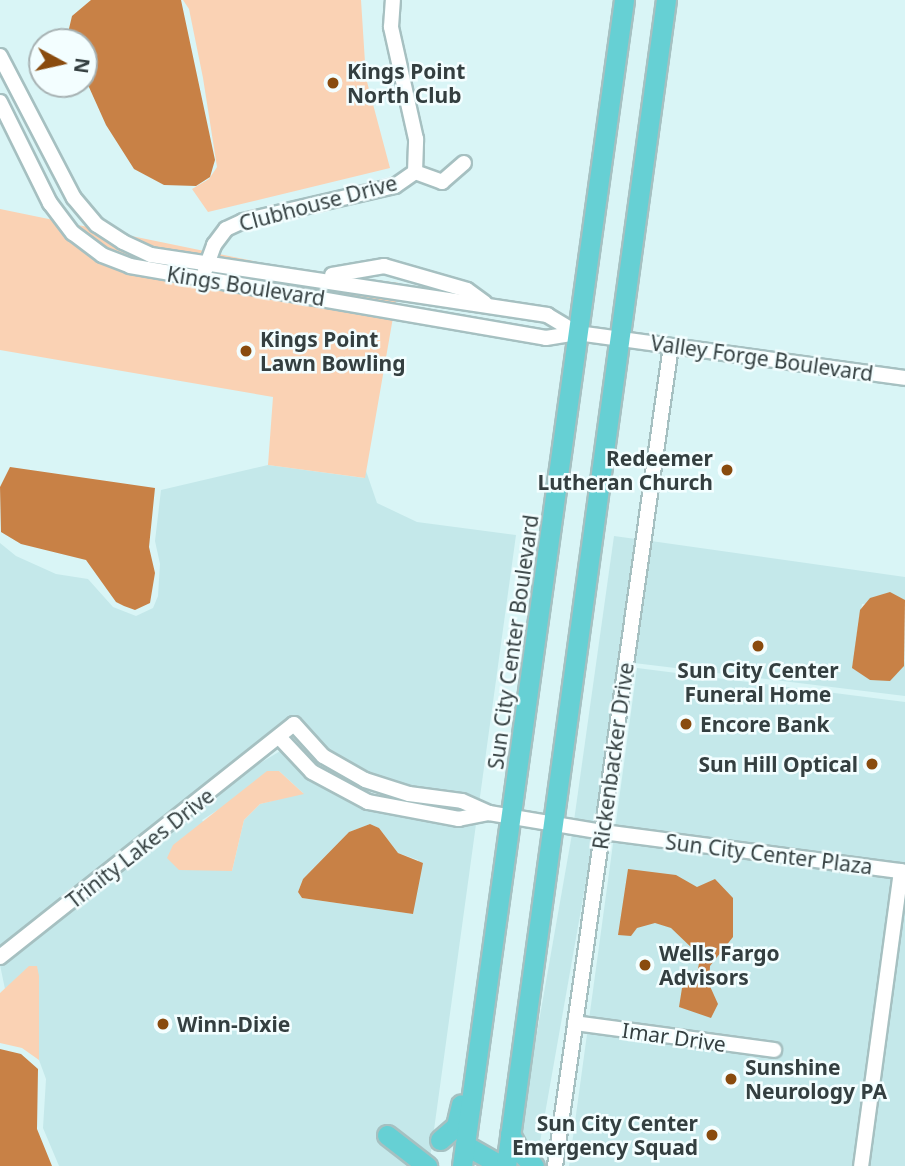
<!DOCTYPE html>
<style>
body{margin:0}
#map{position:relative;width:905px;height:1166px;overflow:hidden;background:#d9f5f6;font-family:"Noto Sans",sans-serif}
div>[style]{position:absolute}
.built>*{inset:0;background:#c4e8ea;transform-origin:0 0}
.green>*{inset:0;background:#fad2b4}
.water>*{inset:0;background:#c88146}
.roads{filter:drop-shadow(2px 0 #a6c0c1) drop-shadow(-2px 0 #a6c0c1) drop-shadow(0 2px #a6c0c1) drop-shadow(0 -2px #a6c0c1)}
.minor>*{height:14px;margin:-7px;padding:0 7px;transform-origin:7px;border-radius:7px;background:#fff}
.major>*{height:19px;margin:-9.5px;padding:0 9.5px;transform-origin:9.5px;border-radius:9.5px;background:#66d0d4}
.dots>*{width:19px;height:19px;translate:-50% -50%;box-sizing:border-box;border:4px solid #f3feff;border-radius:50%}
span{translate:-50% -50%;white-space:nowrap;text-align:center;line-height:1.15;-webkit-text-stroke:5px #f3feff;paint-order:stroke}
.poi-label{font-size:21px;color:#343f40;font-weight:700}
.left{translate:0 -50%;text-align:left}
.right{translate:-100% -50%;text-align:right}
.street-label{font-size:21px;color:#343f40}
.north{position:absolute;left:28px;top:28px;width:70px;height:70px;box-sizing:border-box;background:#f3feff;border:2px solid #a7b2b3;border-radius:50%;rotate:98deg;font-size:19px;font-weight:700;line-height:28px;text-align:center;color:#343f40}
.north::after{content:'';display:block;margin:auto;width:24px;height:32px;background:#894b0e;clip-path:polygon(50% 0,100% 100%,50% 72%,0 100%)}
</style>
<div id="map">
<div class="built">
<div style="clip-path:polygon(268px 465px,364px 478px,366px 471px,377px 503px,417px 522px,516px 535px,479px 804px,364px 782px,295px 727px,0 948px,0 543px,16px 556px,56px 574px,88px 579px,113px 607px,136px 616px,153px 608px,158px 596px,160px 564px,155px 541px,161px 490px)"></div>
<div style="left:614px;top:536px;width:22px;height:287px;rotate:8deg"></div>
<div style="clip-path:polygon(651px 541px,905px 577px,905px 600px,862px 604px,853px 667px,904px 666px,905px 660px,905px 696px,634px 663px)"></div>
<div style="clip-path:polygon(637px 668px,905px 702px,905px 1166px,569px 1166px)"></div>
<div style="clip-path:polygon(evenodd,292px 744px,356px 793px,477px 817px,430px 1159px,386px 1126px,377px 1135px,417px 1166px,59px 1166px,43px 1128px,46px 1079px,39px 1060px,37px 966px,29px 967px,5px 989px,0 965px,257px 765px,292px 744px,279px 771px,303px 793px,260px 804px,244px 820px,232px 871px,202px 820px,279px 771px,292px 744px,370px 824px,379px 828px,398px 853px,418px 860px,413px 914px,302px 898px,298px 892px,303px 879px,349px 832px,370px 824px)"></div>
<div style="left:572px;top:834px;width:22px;height:320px;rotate:10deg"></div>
</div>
<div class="green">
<div style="clip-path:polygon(183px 0,361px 0,366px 78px,390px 168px,208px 212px,192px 189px,209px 179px,217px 167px,203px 78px,189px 9px)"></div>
<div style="clip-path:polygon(0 209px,292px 269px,399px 283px,365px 478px,268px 465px,273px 397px,0 350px)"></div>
<div style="clip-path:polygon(267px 771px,279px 771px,304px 794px,260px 804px,244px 820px,232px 871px,179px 870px,167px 858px,173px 845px)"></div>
<div style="clip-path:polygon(29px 966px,37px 966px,39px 976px,39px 1060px,22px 1048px,0 1043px,0 993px)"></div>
</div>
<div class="water">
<div style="clip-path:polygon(91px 0,181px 0,215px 160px,210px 177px,196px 186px,164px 185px,134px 169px,106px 125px,84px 76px,84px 42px,69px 42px,67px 37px,72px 16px)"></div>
<div style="clip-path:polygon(10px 467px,155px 488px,149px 547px,155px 573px,150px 603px,135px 610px,124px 606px,116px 602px,86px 560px,21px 544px,1px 532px,0 487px)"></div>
<div style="clip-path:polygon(890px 592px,905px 600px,904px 666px,890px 681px,870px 680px,852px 668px,860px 610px,870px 598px)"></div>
<div style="clip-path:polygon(370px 824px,379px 828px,398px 853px,423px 863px,413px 914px,302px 898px,298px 892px,303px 879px,349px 832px)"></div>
<div style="clip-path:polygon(628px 869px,676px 875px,697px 887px,715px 879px,733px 898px,733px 937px,710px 966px,709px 984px,718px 1004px,711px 1018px,679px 1007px,682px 988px,696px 980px,699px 963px,695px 951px,671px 928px,655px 923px,637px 928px,631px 936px,618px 935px)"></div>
<div style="clip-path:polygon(0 1049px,21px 1054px,38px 1069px,37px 1129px,52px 1166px,0 1166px)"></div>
</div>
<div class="roads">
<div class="minor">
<div style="left:0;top:56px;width:160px;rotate:62.5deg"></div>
<div style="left:74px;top:198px;width:35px;rotate:50deg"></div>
<div style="left:97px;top:225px;width:31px;rotate:33deg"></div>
<div style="left:123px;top:242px;width:31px;rotate:25deg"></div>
<div style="left:151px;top:255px;width:401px;rotate:8.6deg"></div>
<div style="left:547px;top:315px;width:35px;rotate:31deg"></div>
<div style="left:0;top:102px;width:113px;rotate:63.7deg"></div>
<div style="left:50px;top:203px;width:38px;rotate:53deg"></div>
<div style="left:73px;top:233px;width:36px;rotate:37deg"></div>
<div style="left:102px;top:255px;width:30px;rotate:21deg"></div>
<div style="left:130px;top:266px;width:422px;rotate:9.8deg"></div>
<div style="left:546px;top:338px;width:31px;rotate:-9deg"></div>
<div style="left:577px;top:333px;width:331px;rotate:7.8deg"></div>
<div style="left:415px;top:172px;width:29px;rotate:20deg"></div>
<div style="left:442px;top:182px;width:29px;rotate:-41deg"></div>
<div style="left:205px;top:270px;width:27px;rotate:-70deg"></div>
<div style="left:214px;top:245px;width:20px;rotate:-53deg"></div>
<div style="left:226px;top:229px;width:19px;rotate:-25deg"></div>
<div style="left:243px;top:221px;width:156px;rotate:-13deg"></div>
<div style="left:395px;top:186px;width:24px;rotate:-35deg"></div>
<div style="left:415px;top:172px;width:33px;rotate:-88deg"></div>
<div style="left:416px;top:139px;width:115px;rotate:-102.6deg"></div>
<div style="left:391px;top:27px;width:27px;rotate:-86deg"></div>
<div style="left:332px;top:275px;width:53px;rotate:-9.8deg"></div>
<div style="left:384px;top:266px;width:86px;rotate:16.1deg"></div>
<div style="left:467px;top:290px;width:22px;rotate:36deg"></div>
<div style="left:489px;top:813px;width:116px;rotate:9.5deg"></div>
<div style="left:603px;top:832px;width:301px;rotate:7.5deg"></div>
<div style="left:901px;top:871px;width:298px;rotate:97.7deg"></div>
<div style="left:0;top:957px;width:375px;rotate:-38.4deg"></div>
<div style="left:294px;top:724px;width:43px;rotate:47.8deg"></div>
<div style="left:323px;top:756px;width:48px;rotate:29.7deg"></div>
<div style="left:365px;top:780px;width:46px;rotate:17.7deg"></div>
<div style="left:409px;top:794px;width:53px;rotate:7.5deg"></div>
<div style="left:462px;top:801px;width:30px;rotate:24deg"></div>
<div style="left:489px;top:813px;width:31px;rotate:169deg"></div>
<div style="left:459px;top:819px;width:93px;rotate:-169.4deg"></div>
<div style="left:368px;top:802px;width:64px;rotate:-151.8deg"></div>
<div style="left:312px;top:772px;width:48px;rotate:-133.3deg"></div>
<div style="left:575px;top:1023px;width:201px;rotate:7.7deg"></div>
<div style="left:555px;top:1166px;width:828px;rotate:-81.95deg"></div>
</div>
<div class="major">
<div style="left:510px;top:1134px;width:19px;rotate:62deg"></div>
<div style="left:519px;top:1151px;width:21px;rotate:45deg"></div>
<div style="left:387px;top:1135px;width:51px;rotate:37.8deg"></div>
<div style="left:440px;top:1140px;width:21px;rotate:-41deg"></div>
<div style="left:456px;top:1126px;width:22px;rotate:-77deg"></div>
<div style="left:465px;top:1145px;width:43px;rotate:29.6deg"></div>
<div style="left:462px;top:1166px;width:1177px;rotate:-82.09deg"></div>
<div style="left:506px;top:1166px;width:1177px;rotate:-82.19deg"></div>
</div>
</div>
<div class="dots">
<div style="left:333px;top:83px;background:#894b0e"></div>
<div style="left:246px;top:351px;background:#894b0e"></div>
<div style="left:727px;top:470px;background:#894b0e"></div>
<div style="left:758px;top:646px;background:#894b0e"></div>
<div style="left:686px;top:724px;background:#894b0e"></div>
<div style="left:872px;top:764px;background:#894b0e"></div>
<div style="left:645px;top:965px;background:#894b0e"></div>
<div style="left:163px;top:1024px;background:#894b0e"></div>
<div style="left:731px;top:1079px;background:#894b0e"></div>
<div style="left:712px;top:1135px;background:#894b0e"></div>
</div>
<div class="poi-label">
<span class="left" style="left:347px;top:83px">Kings Point<br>North Club</span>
<span class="left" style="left:260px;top:351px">Kings Point<br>Lawn Bowling</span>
<span class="right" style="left:713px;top:470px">Redeemer<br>Lutheran Church</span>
<span style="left:758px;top:682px">Sun City Center<br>Funeral Home</span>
<span class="left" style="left:700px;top:724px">Encore Bank</span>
<span class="right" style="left:858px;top:764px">Sun Hill Optical</span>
<span class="left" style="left:659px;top:965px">Wells Fargo<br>Advisors</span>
<span class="left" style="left:177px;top:1024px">Winn-Dixie</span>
<span class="left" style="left:745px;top:1079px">Sunshine<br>Neurology PA</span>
<span class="right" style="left:698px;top:1135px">Sun City Center<br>Emergency Squad</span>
</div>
<div class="street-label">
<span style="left:318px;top:203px;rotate:-15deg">Clubhouse Drive</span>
<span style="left:246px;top:286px;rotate:9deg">Kings Boulevard</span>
<span style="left:762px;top:358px;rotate:8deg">Valley Forge Boulevard</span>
<span style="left:513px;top:642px;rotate:-82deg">Sun City Center Boulevard</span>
<span style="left:613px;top:756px;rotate:-82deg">Rickenbacker Drive</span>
<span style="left:140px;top:848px;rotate:-38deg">Trinity Lakes Drive</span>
<span style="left:769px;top:854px;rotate:7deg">Sun City Center Plaza</span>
<span style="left:674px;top:1037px;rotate:8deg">Imar Drive</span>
</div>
<div class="north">N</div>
</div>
